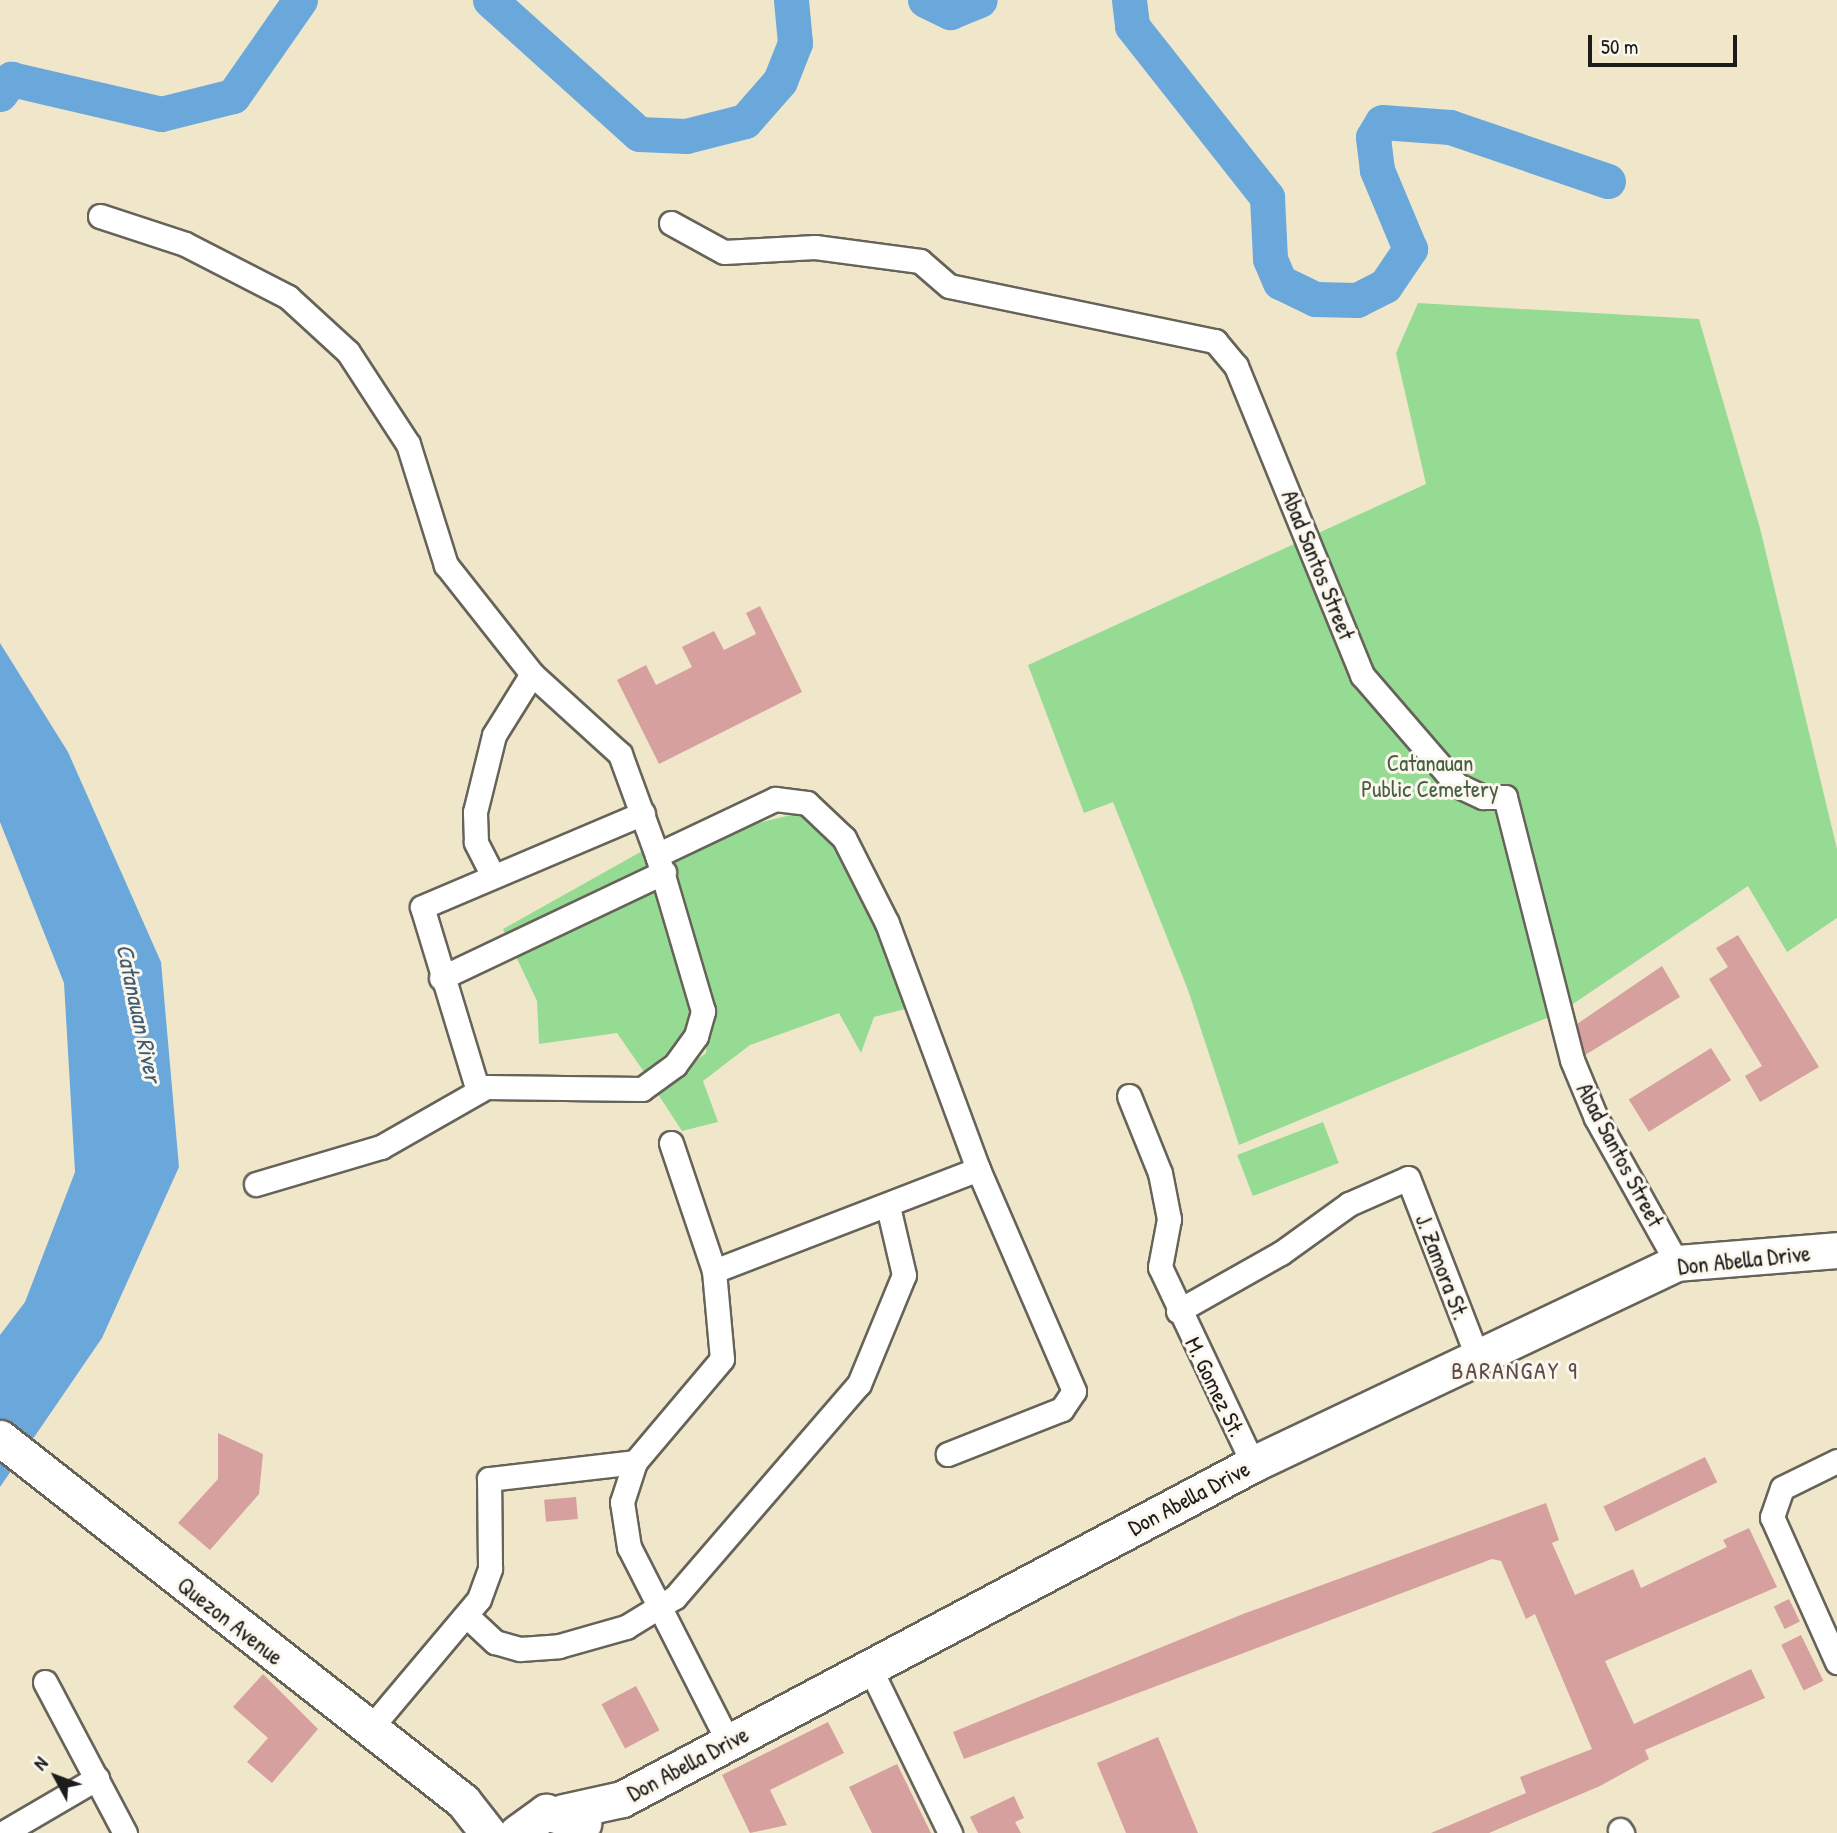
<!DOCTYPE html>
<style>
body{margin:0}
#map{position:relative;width:1837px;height:1833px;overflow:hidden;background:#f0e7cb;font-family:"Patrick Hand",sans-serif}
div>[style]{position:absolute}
.green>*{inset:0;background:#96db94;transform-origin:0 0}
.water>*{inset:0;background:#6aa8dc}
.river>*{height:35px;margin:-17.5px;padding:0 17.5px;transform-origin:17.5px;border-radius:17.5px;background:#6aa8dc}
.building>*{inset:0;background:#d6a09e;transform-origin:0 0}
.roads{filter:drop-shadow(2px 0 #666359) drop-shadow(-2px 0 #666359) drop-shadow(0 2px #666359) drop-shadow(0 -2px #666359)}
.minor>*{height:23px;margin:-11.5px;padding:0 11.5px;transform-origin:11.5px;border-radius:11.5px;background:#fff}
.primary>*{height:35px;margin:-17.5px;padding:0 17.5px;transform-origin:17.5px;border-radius:17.5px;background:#fff}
span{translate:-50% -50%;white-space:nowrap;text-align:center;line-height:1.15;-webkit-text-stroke:6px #fbf7ec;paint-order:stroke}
.street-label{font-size:23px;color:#1c1c1c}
.park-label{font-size:23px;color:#475f46}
.water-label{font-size:24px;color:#3f5b72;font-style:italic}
.neighbourhood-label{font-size:24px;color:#5d4a4a;letter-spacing:2px}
.north{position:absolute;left:21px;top:1742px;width:70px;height:70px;-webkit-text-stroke:5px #fbf7ec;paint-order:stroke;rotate:311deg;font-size:19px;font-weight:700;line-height:28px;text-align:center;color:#1c1c1c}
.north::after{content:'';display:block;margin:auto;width:24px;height:32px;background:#1c1c1c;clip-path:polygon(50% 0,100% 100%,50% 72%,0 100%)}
.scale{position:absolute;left:1588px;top:35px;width:149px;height:32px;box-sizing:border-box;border:4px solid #1c1c1c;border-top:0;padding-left:9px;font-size:21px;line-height:24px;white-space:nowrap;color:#1c1c1c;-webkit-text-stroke:5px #fbf7ec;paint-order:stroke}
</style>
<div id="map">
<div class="green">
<div style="clip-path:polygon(1418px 303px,1699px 319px,1760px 528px,1837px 849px,1837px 918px,1787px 952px,1748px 886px,1561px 1012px,1239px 1145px,1188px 990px,1113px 802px,1084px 813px,1028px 665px,1426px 484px,1396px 353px)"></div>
<div style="clip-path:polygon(803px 812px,840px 844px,913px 1007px,874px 1017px,861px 1053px,839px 1013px,750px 1045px,703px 1081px,718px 1122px,682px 1131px,656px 1091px,706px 1053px,709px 993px,665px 859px,734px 829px)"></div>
<div style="clip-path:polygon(644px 850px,703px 1011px,680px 1043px,644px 1072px,617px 1033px,539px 1044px,537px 1001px,503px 929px)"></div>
<div style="left:1323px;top:1122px;width:44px;height:92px;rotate:69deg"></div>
</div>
<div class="water">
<div style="clip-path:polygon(0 643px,68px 752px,161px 962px,179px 1167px,102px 1338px,0 1487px,0 1335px,25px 1302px,75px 1172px,64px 983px,0 822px)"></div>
</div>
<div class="river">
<div style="left:490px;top:0;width:200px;rotate:42deg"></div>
<div style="left:639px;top:134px;width:47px;rotate:2.4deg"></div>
<div style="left:686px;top:136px;width:61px;rotate:-14.3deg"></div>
<div style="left:745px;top:121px;width:53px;rotate:-48.8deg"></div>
<div style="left:780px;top:81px;width:41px;rotate:-68.5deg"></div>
<div style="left:795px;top:43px;width:43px;rotate:-95.3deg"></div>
<div style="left:925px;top:0;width:28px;rotate:26deg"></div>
<div style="left:950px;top:12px;width:32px;rotate:-22deg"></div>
<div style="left:1129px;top:0;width:26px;rotate:83deg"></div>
<div style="left:1132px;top:26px;width:218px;rotate:51.7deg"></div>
<div style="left:1267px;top:197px;width:62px;rotate:87.2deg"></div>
<div style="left:1270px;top:259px;width:25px;rotate:67deg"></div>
<div style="left:1280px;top:282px;width:39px;rotate:26deg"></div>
<div style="left:1315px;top:299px;width:42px;rotate:1.4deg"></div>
<div style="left:1357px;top:300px;width:31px;rotate:-27deg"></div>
<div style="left:1385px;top:286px;width:45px;rotate:-56deg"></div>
<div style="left:1410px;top:249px;width:86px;rotate:-112.7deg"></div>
<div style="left:1377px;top:170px;width:33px;rotate:-97deg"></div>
<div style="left:1373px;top:137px;width:17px;rotate:-59deg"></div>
<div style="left:1382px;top:122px;width:68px;rotate:4.2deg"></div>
<div style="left:1450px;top:127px;width:167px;rotate:18.9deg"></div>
<div style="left:0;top:94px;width:19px;rotate:-54deg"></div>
<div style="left:11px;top:79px;width:154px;rotate:13.1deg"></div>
<div style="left:161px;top:114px;width:74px;rotate:-14deg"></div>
<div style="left:233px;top:96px;width:117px;rotate:-55.1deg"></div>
</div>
<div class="building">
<div style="clip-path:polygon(760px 606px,802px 692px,659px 764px,617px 680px,646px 665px,656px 685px,692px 667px,682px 647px,714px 631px,724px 650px,756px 634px,746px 613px)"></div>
<div style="clip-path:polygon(1738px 935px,1819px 1067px,1760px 1102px,1745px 1076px,1762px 1066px,1709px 979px,1728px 967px,1716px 948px)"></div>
<div style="clip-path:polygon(1662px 966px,1680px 997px,1585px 1055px,1577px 1024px)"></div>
<div style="left:1711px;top:1048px;width:38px;height:97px;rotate:58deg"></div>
<div style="clip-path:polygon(218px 1433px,263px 1454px,259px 1494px,210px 1550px,178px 1523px,218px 1479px)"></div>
<div style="left:1705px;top:1457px;width:28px;height:113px;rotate:64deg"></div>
<div style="left:576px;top:1497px;width:22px;height:32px;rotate:85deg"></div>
<div style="clip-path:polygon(1546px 1503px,1559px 1540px,1552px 1543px,1575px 1595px,1633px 1569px,1641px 1588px,1727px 1547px,1723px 1540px,1749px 1528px,1777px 1587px,1605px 1661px,1634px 1724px,1751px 1669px,1765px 1698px,1645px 1750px,1649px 1759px,1600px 1786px,1489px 1833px,1431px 1833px,1526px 1793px,1520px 1777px,1592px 1749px,1535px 1614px,1526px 1619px,1501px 1561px,1492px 1559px,964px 1759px,953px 1732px,1243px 1614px)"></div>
<div style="left:1789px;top:1599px;width:25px;height:17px;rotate:64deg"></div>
<div style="left:1801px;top:1635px;width:51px;height:22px;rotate:64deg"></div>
<div style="clip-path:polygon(263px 1674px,318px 1729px,272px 1783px,247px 1762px,268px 1738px,233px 1707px)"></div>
<div style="left:636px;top:1686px;width:50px;height:39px;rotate:62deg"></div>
<div style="clip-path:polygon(828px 1722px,844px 1753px,770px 1790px,787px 1825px,750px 1833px,722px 1775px)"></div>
<div style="clip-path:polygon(1158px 1737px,1198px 1833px,1126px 1833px,1097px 1763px)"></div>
<div style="clip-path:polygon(897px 1764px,931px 1833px,872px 1833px,849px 1787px)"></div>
<div style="clip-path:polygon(1014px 1796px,1024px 1818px,1015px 1822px,1021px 1833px,978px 1833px,970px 1817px)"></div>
</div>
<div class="roads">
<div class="minor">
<div style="left:100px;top:216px;width:89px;rotate:18.2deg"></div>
<div style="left:185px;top:244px;width:116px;rotate:27.2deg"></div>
<div style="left:288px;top:297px;width:81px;rotate:42.5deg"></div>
<div style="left:348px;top:352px;width:110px;rotate:56.9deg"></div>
<div style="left:408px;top:444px;width:127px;rotate:72.6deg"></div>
<div style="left:446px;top:565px;width:139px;rotate:51.7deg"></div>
<div style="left:532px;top:674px;width:119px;rotate:42.3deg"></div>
<div style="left:620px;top:754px;width:108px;rotate:69.9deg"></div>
<div style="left:671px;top:223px;width:60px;rotate:28.7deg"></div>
<div style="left:724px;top:252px;width:91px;rotate:-3.1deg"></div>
<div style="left:815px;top:247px;width:106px;rotate:7.6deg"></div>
<div style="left:920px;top:261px;width:38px;rotate:41deg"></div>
<div style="left:949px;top:286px;width:272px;rotate:11.7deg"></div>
<div style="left:1215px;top:341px;width:33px;rotate:50deg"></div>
<div style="left:1236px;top:366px;width:334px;rotate:67.8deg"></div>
<div style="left:1362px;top:675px;width:145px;rotate:49.2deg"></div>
<div style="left:1457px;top:785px;width:29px;rotate:25deg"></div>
<div style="left:1483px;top:797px;width:22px"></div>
<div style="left:1505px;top:797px;width:271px;rotate:75.7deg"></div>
<div style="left:1572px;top:1060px;width:63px;rotate:67.5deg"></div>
<div style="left:1596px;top:1118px;width:166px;rotate:60.8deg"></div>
<div style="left:492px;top:874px;width:36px;rotate:-117deg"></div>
<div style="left:476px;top:842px;width:30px;rotate:-92deg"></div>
<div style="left:475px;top:812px;width:79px;rotate:-76.1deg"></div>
<div style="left:494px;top:735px;width:72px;rotate:-58.1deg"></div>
<div style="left:441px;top:978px;width:247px;rotate:-25.4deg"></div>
<div style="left:478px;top:1091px;width:192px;rotate:-106.9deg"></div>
<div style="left:422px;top:907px;width:240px;rotate:-23deg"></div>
<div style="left:1129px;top:1096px;width:83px;rotate:68.1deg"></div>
<div style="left:1160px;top:1173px;width:47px;rotate:78.9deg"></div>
<div style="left:1169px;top:1219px;width:49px;rotate:100.6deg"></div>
<div style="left:1160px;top:1267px;width:218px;rotate:64.7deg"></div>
<div style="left:671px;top:1143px;width:135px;rotate:71.4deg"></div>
<div style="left:714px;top:1271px;width:88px;rotate:84.8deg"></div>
<div style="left:722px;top:1359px;width:135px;rotate:130.2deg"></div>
<div style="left:635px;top:1462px;width:42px;rotate:108deg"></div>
<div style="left:622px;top:1502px;width:46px;rotate:81.2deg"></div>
<div style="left:629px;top:1547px;width:220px;rotate:63deg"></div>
<div style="left:256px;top:1184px;width:130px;rotate:-16.5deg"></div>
<div style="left:381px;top:1147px;width:121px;rotate:-29.7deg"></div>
<div style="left:486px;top:1087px;width:156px;rotate:0.7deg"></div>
<div style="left:642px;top:1089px;width:41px;rotate:-36deg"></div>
<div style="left:675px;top:1065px;width:36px;rotate:-54deg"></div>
<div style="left:696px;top:1036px;width:26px;rotate:-74deg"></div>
<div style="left:703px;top:1011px;width:163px;rotate:-106.4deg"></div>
<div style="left:657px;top:855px;width:131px;rotate:-25.4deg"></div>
<div style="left:775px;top:799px;width:32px;rotate:7deg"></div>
<div style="left:807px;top:803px;width:51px;rotate:43.4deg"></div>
<div style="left:844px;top:838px;width:95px;rotate:63.2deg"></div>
<div style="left:887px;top:923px;width:262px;rotate:69.7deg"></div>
<div style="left:978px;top:1169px;width:242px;rotate:66.6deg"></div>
<div style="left:1074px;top:1391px;width:22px;rotate:124deg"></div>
<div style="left:1062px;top:1409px;width:123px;rotate:158.5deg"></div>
<div style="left:714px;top:1271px;width:283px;rotate:-21.1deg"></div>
<div style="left:1178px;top:1311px;width:118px;rotate:-29.4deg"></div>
<div style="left:1281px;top:1253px;width:84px;rotate:-35.8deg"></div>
<div style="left:1349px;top:1204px;width:64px;rotate:-23.8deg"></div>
<div style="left:1408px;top:1178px;width:191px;rotate:68.8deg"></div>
<div style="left:1837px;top:1461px;width:61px;rotate:153.9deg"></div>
<div style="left:1782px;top:1488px;width:31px;rotate:109deg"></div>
<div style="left:1772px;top:1517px;width:159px;rotate:65.9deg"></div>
<div style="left:468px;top:1617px;width:37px;rotate:43deg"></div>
<div style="left:495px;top:1642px;width:26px;rotate:16deg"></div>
<div style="left:520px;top:1649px;width:39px;rotate:-4deg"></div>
<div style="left:559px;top:1646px;width:70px;rotate:-15.8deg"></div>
<div style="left:626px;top:1627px;width:57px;rotate:-31.5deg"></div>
<div style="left:675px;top:1597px;width:281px;rotate:-49.2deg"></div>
<div style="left:859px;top:1384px;width:118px;rotate:-67.6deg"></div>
<div style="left:904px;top:1275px;width:71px;rotate:-103.1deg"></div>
<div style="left:869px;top:1666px;width:186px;rotate:64.1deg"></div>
<div style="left:45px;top:1682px;width:171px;rotate:62.1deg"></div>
<div style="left:368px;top:1731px;width:172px;rotate:-49.9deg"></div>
<div style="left:479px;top:1599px;width:33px;rotate:-70deg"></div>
<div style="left:490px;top:1568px;width:89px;rotate:-90.6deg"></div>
<div style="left:489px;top:1479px;width:147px;rotate:-6.6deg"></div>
<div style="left:1620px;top:1830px;width:4px;rotate:56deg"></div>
<div style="left:3px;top:1833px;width:109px;rotate:-30.3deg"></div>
</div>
<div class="primary">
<div style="left:0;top:1438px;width:588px;rotate:38.1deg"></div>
<div style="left:463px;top:1801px;width:41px;rotate:52deg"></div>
<div style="left:563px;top:1812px;width:60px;rotate:-12.4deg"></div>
<div style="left:622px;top:1799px;width:714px;rotate:-27.96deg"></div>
<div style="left:1253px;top:1464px;width:469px;rotate:-25.4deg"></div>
<div style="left:1677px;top:1263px;width:161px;rotate:-4.6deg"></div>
<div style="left:517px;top:1833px;width:36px;rotate:-36deg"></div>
<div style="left:546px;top:1812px;width:39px;rotate:17deg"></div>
</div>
</div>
<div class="street-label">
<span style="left:1318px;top:565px;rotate:68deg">Abad Santos Street</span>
<span style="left:1620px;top:1155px;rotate:62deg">Abad Santos Street</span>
<span style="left:1744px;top:1260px;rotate:-6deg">Don Abella Drive</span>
<span style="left:1442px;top:1267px;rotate:69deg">J. Zamora St.</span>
<span style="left:1215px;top:1387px;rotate:64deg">M. Gomez St.</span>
<span style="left:1189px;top:1498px;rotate:-28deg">Don Abella Drive</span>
<span style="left:230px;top:1621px;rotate:38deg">Quezon Avenue</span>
<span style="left:688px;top:1764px;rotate:-28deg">Don Abella Drive</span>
</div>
<div class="park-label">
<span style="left:1430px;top:776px">Catanauan<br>Public Cemetery</span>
</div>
<div class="water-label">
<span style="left:139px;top:1013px;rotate:78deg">Catanauan River</span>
</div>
<div class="neighbourhood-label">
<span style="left:1515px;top:1371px">BARANGAY 9</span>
</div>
<div class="north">N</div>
<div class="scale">50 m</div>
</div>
